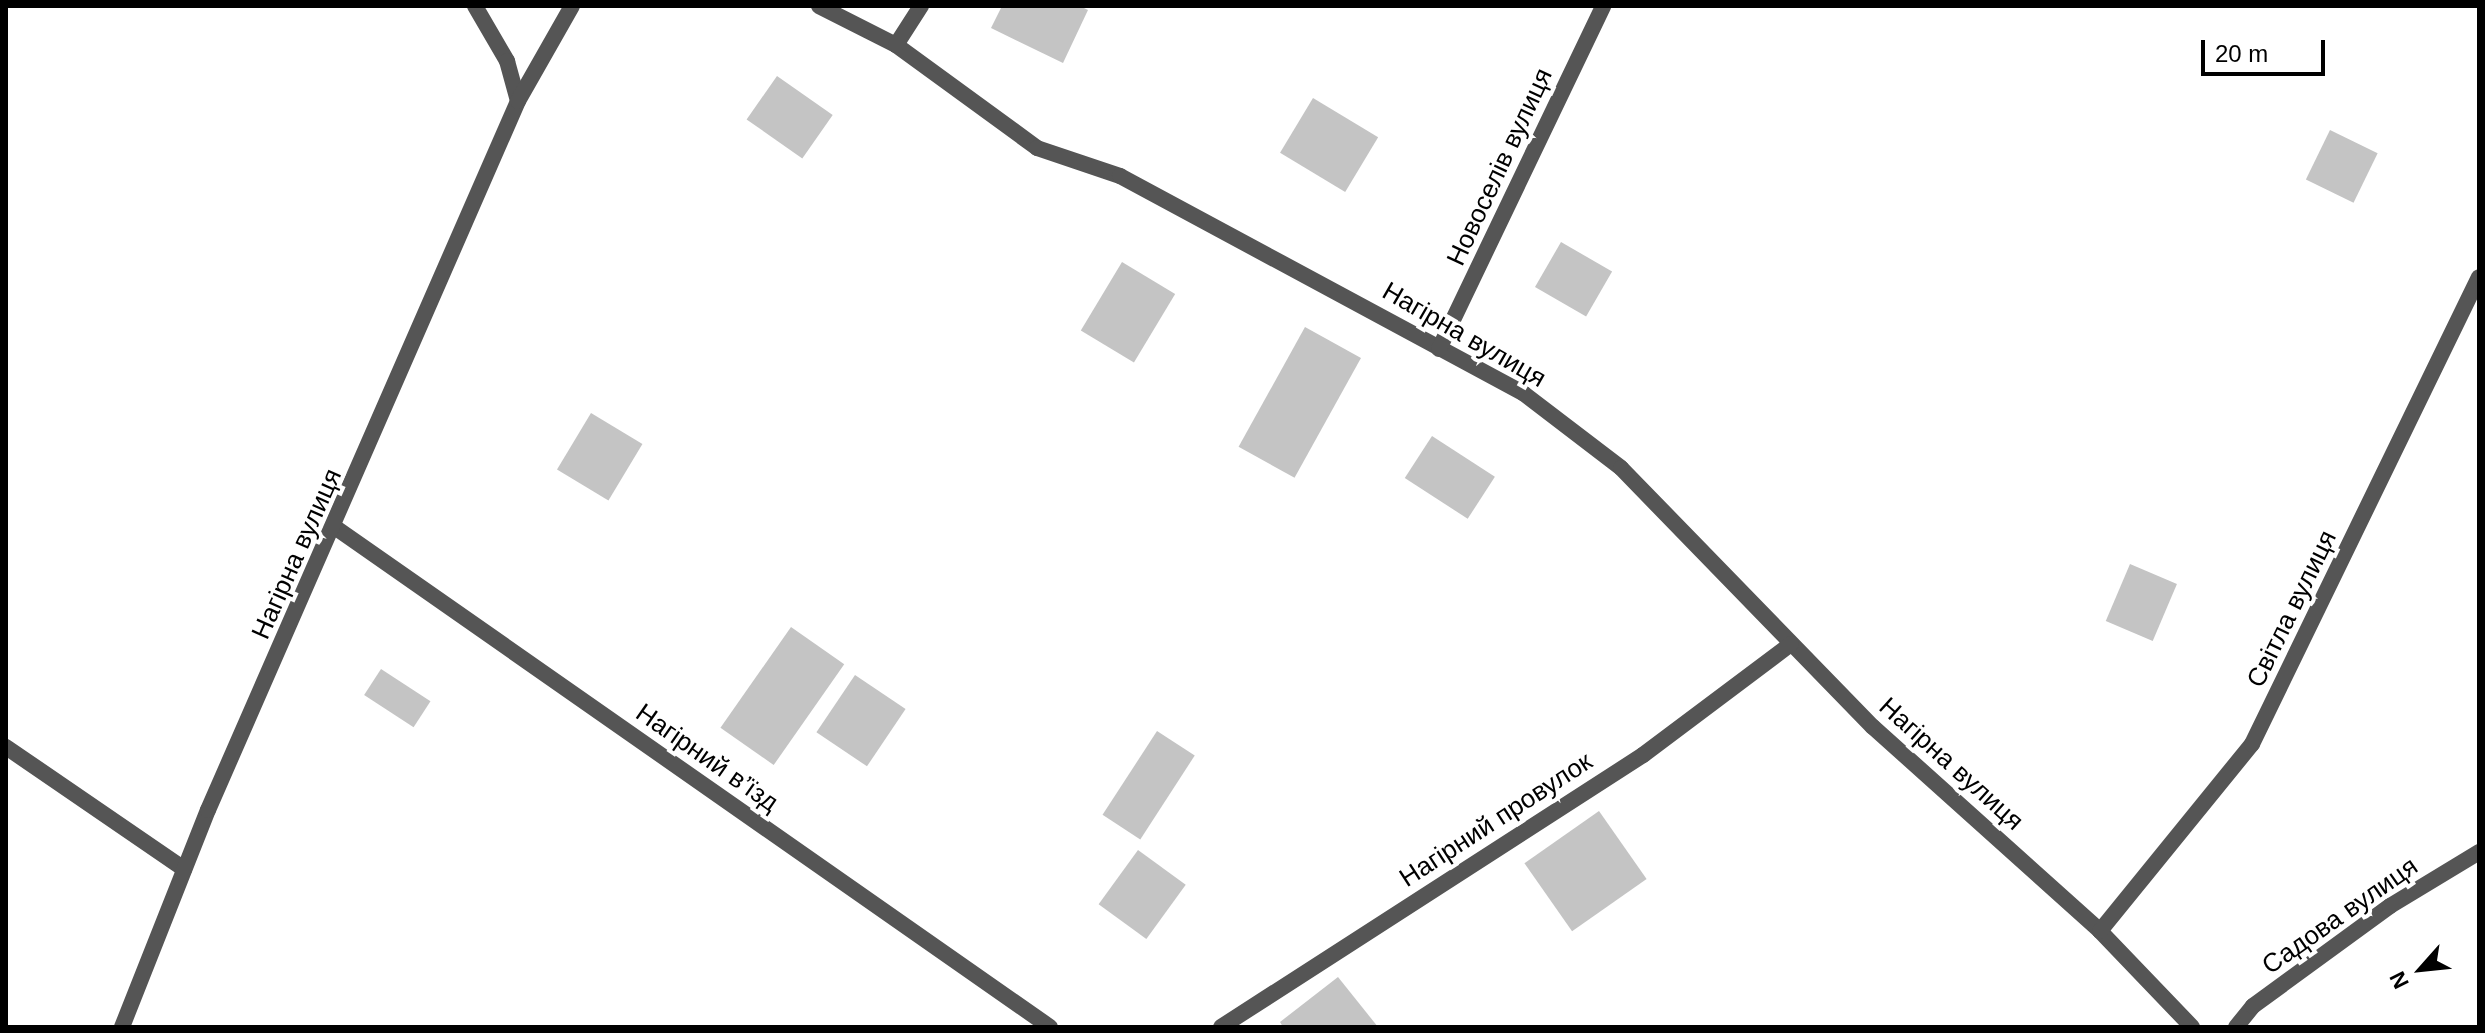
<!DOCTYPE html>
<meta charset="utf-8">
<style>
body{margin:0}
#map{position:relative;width:2485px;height:1033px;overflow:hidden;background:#fff;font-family:Arial,sans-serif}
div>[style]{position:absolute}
.building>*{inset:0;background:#c4c4c4;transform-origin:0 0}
.minor>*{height:16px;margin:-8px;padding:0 8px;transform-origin:8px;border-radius:8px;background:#555}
span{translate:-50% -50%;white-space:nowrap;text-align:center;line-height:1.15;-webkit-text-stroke:8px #fff;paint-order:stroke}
.street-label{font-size:26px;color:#000}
.frame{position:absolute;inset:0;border:8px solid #000;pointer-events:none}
.north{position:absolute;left:2381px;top:929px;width:80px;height:80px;-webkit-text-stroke:6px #fff;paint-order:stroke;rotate:243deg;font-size:22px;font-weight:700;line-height:32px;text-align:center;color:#000}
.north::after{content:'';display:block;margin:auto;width:28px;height:36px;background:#000;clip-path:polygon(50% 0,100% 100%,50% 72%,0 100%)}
.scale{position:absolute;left:2201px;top:40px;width:124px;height:36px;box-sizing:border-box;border:4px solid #000;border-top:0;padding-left:10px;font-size:24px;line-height:28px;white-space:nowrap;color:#000;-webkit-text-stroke:6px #fff;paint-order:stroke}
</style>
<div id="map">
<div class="building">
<div style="clip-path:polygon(1002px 6px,1080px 6px,1088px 10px,1063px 63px,991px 28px)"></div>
<div style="left:777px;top:76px;width:68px;height:53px;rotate:35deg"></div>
<div style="left:1313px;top:98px;width:76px;height:64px;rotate:31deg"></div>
<div style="left:2330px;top:130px;width:53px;height:55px;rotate:26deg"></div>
<div style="left:1561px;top:242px;width:59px;height:52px;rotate:30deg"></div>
<div style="left:1122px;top:262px;width:62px;height:80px;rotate:31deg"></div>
<div style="left:1305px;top:327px;width:64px;height:137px;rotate:29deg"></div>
<div style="left:591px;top:413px;width:60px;height:66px;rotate:31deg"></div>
<div style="left:1432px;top:436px;width:75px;height:50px;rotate:33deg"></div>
<div style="left:2130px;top:564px;width:51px;height:62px;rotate:23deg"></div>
<div style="left:791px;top:627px;width:65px;height:123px;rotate:35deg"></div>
<div style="left:381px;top:669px;width:59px;height:31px;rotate:33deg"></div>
<div style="left:855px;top:675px;width:61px;height:69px;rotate:34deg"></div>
<div style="left:1157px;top:731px;width:45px;height:100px;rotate:33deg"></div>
<div style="left:1599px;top:811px;width:83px;height:91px;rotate:55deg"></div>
<div style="left:1138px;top:850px;width:59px;height:67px;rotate:36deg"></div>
<div style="clip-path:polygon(1338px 977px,1378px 1027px,1283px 1027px,1280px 1022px)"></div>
</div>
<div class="minor">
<div style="left:475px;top:6px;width:64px;rotate:59.8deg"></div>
<div style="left:507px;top:61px;width:41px;rotate:74.6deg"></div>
<div style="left:819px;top:6px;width:86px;rotate:26.9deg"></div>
<div style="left:896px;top:45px;width:175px;rotate:36.1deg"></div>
<div style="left:1037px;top:148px;width:88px;rotate:18.6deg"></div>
<div style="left:1120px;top:176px;width:458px;rotate:28.3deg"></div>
<div style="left:1523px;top:393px;width:123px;rotate:37.4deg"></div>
<div style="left:1621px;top:468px;width:361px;rotate:45.8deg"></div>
<div style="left:1873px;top:727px;width:305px;rotate:41.9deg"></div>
<div style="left:2100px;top:931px;width:133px;rotate:46.2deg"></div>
<div style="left:896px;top:45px;width:46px;rotate:-57.3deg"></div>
<div style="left:1439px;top:349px;width:380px;rotate:-64.4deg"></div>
<div style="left:336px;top:528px;width:871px;rotate:34.95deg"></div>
<div style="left:6px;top:747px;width:216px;rotate:34.4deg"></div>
<div style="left:2100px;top:931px;width:241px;rotate:-50.9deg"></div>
<div style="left:2252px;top:744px;width:519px;rotate:-64.08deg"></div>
<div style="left:122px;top:1027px;width:233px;rotate:-68.4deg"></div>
<div style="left:208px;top:810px;width:774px;rotate:-66.38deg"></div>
<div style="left:518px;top:101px;width:109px;rotate:-60.4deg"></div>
<div style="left:1221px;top:1027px;width:502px;rotate:-32.8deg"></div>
<div style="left:1643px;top:755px;width:185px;rotate:-36.9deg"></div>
<div style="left:2236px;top:1027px;width:27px;rotate:-51deg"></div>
<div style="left:2253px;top:1006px;width:170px;rotate:-36.1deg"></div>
<div style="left:2390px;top:906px;width:104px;rotate:-31.2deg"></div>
</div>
<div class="street-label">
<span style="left:1500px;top:167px;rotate:-65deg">Новоселів вулиця</span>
<span style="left:1464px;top:335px;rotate:30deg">Нагірна вулиця</span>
<span style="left:297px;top:554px;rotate:-66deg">Нагірна вулиця</span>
<span style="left:2292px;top:609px;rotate:-64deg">Світла вулиця</span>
<span style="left:707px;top:758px;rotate:35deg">Нагірний в’їзд</span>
<span style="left:1951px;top:764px;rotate:42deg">Нагірна вулиця</span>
<span style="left:1496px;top:820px;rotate:-33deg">Нагірний провулок</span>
<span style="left:2340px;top:916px;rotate:-35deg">Садова вулиця</span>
</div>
<div class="frame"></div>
<div class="north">N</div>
<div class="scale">20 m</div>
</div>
